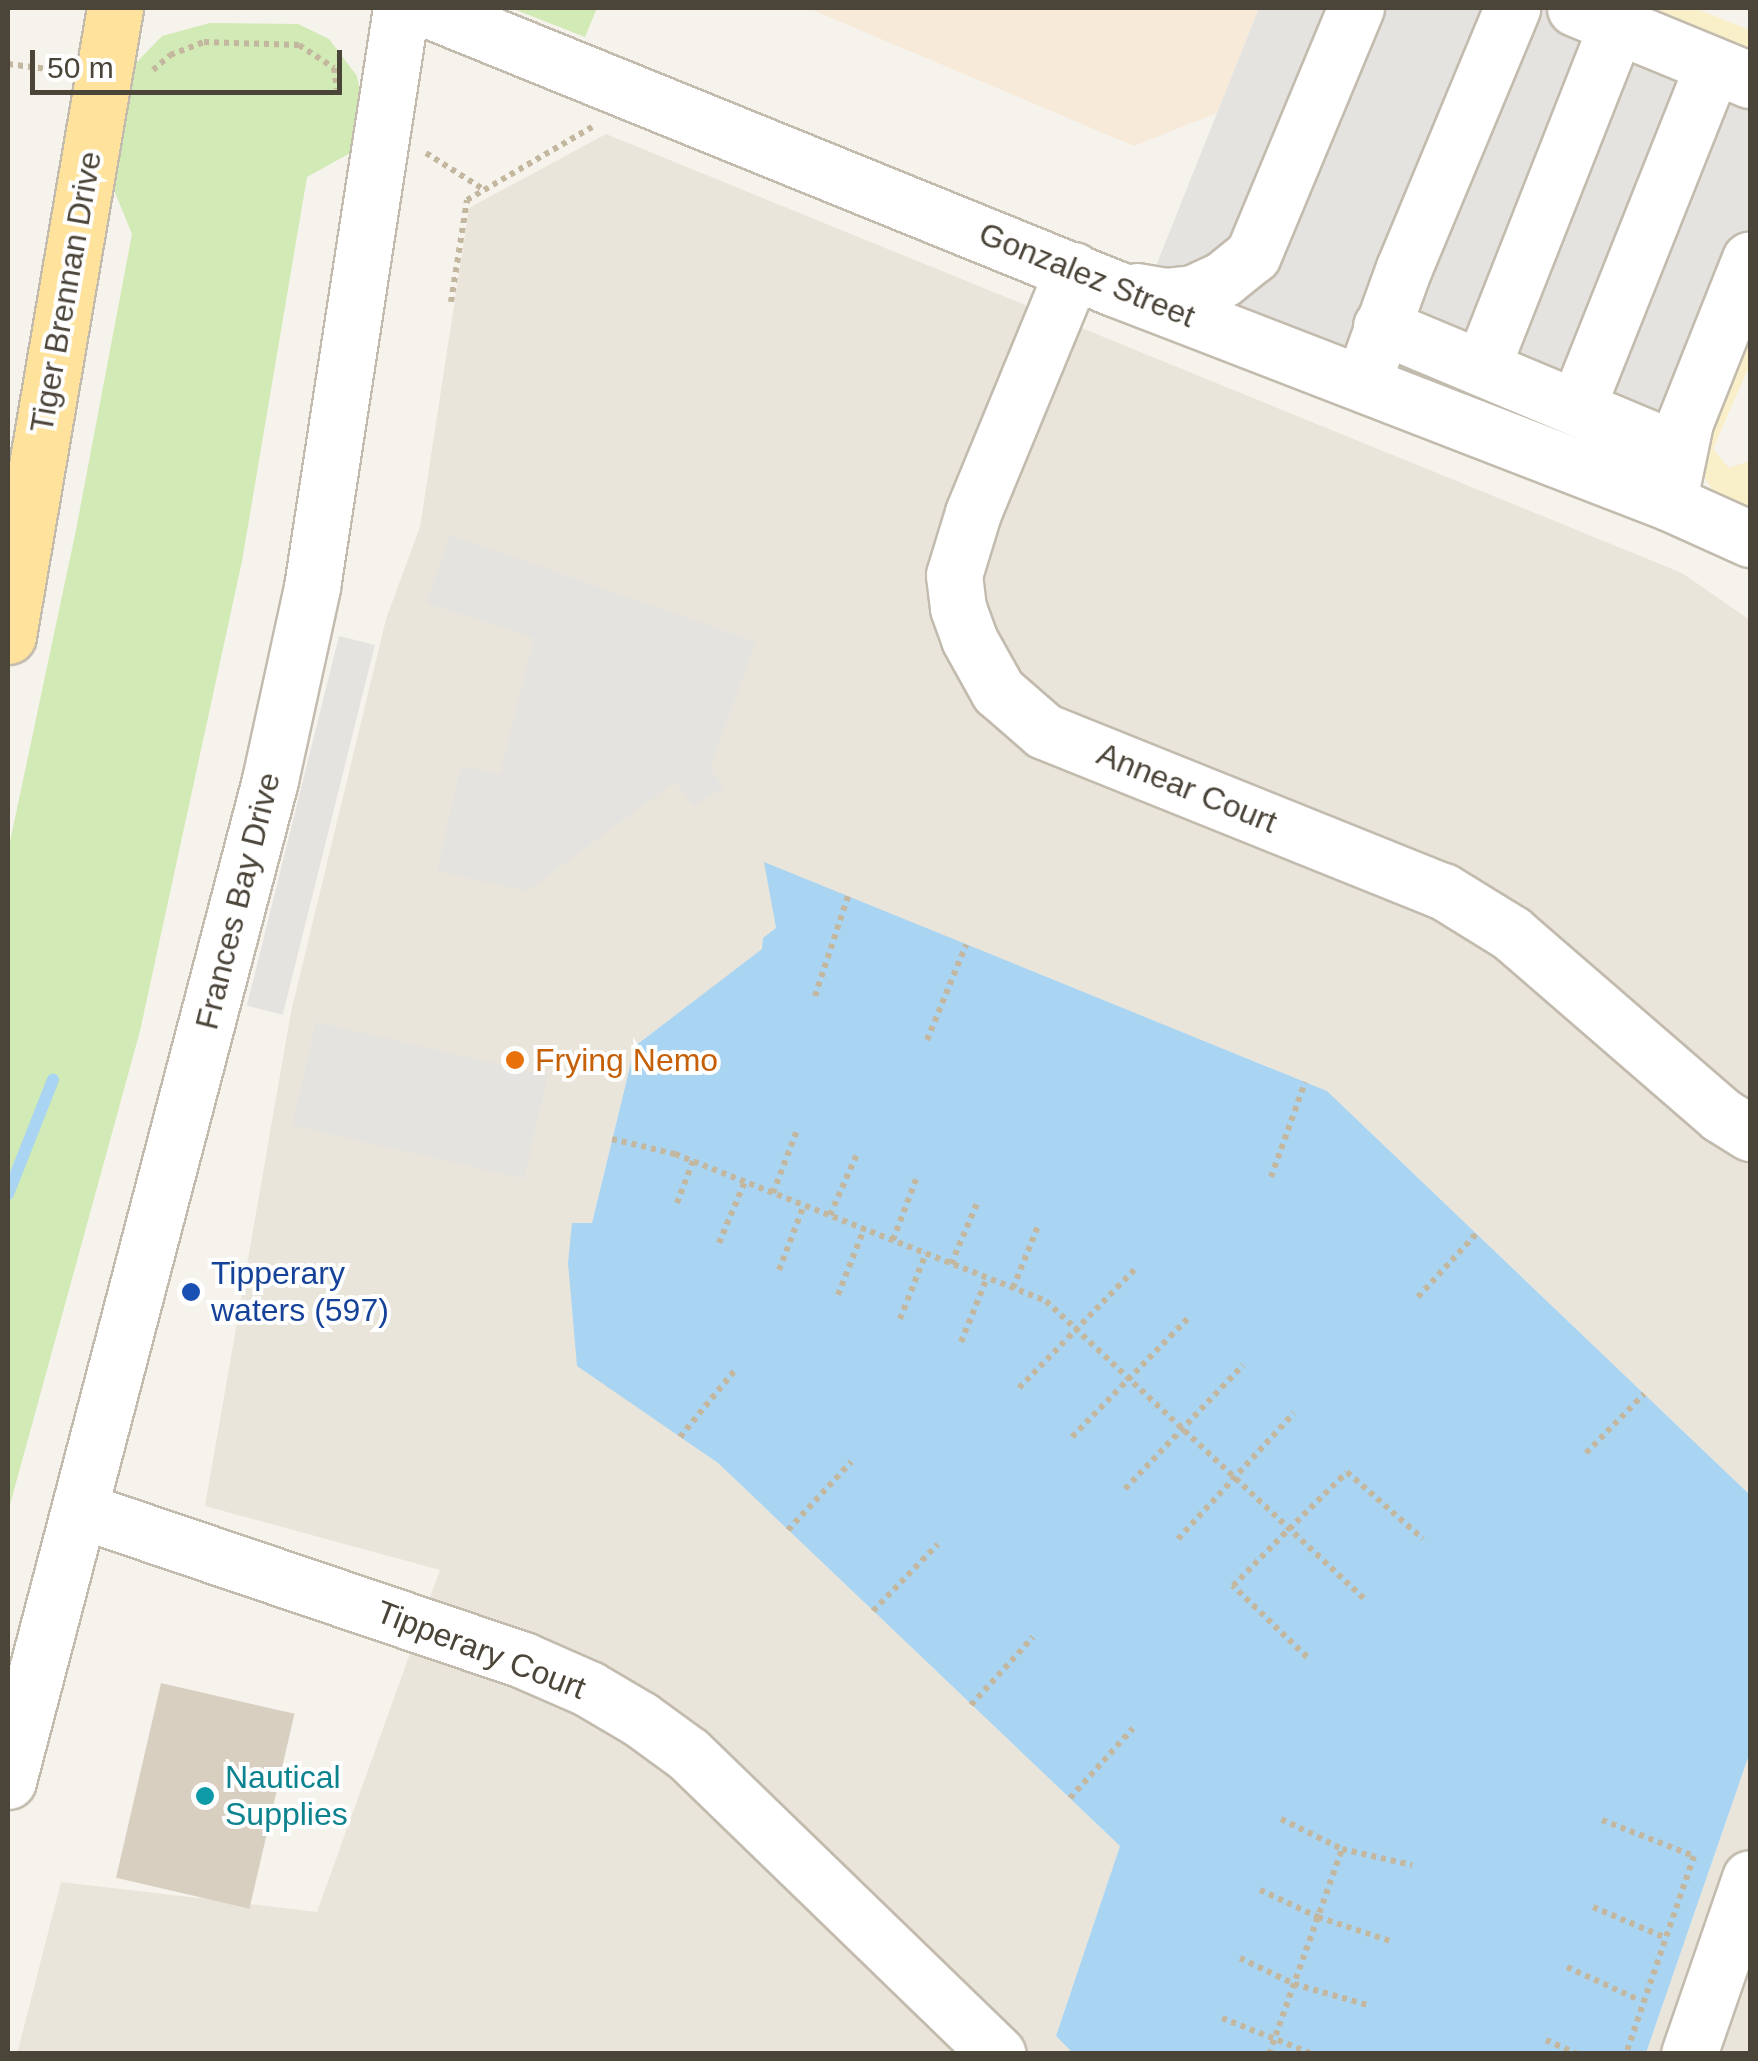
<!DOCTYPE html>
<style>
body{margin:0}
#map{position:relative;width:1758px;height:2061px;overflow:hidden;background:#f6f3ec;font-family:Helvetica,sans-serif}
div>[style]{position:absolute}
.residential>*{inset:0;background:#eae5da}
.commercial>*{inset:0;background:#f7ead8}
.green>*{inset:0;background:#d2eab5}
.sand>*{inset:0;background:#f9efc9}
.parking>*{inset:0;background:#e5e3e0;transform-origin:0 0}
.water>*{inset:0;background:#a9d4f2}
.stream>*{height:12px;margin:-6px;padding:0 6px;transform-origin:6px;border-radius:6px;background:#a9d4f2}
.building>*{inset:0;background:#d8cfc1;transform-origin:0 0}
.path>*{height:6px;margin-top:-3px;transform-origin:0;background:repeating-linear-gradient(90deg,#c4b79f 0 5px,transparent 0 10px)}
.roads{filter:drop-shadow(2px 0 #c2bbae) drop-shadow(-2px 0 #c2bbae) drop-shadow(0 2px #c2bbae) drop-shadow(0 -2px #c2bbae)}
.minor>*{height:55px;margin:-27.5px;padding:0 27.5px;transform-origin:27.5px;border-radius:27.5px;background:#fff}
.major>*{height:55px;margin:-27.5px;padding:0 27.5px;transform-origin:27.5px;border-radius:27.5px;background:#ffe39c}
.dots>*{width:28px;height:28px;translate:-50% -50%;box-sizing:border-box;border:5px solid #fff;border-radius:50%}
span{translate:-50% -50%;white-space:nowrap;text-align:center;line-height:1.15;-webkit-text-stroke:8px #fff;paint-order:stroke}
.street-label{font-size:32px;color:#4b4439}
.food-label{font-size:32px;color:#c56008}
.left{translate:0 -50%;text-align:left}
.transit-label{font-size:32px;color:#164399}
.culture-label{font-size:32px;color:#0d838f}
.frame{position:absolute;inset:0;border:10px solid #4b4439;pointer-events:none}
.scale{position:absolute;left:30px;top:50px;width:312px;height:45px;box-sizing:border-box;border:5px solid #4b4439;border-top:0;padding-left:12px;font-size:30px;line-height:35px;white-space:nowrap;color:#4b4439;-webkit-text-stroke:8px #fff;paint-order:stroke}
</style>
<div id="map">
<div class="residential">
<div style="clip-path:polygon(606px 134px,1682px 573px,1750px 620px,1750px 1495px,1327px 1091px,765px 863px,776px 928px,763px 949px,635px 1046px,592px 1223px,573px 1223px,577px 1365px,718px 1463px,1120px 1846px,1056px 2036px,1074px 2053px,17px 2054px,61px 1882px,317px 1912px,440px 1570px,205px 1506px,291px 1012px,386px 619px,420px 527px,469px 208px)"></div>
<div style="clip-path:polygon(1750px 1752px,1750px 2053px,1646px 2053px)"></div>
</div>
<div class="commercial">
<div style="clip-path:polygon(808px 8px,1259px 8px,1217px 113px,1134px 146px)"></div>
</div>
<div class="green">
<div style="clip-path:polygon(511px 8px,597px 8px,585px 37px)"></div>
<div style="clip-path:polygon(210px 23px,298px 24px,329px 39px,357px 76px,366px 124px,363px 146px,307px 177px,242px 561px,140px 1031px,8px 1512px,8px 851px,76px 530px,132px 234px,114px 190px,125px 96px,134px 65px,162px 36px)"></div>
</div>
<div class="sand">
<div style="clip-path:polygon(1638px 8px,1694px 8px,1740px 26px,1750px 30px,1750px 54px)"></div>
<div style="clip-path:polygon(1750px 304px,1750px 364px,1713px 449px,1729px 468px,1750px 461px,1750px 514px,1720px 502px,1690px 453px)"></div>
</div>
<div class="parking">
<div style="clip-path:polygon(1259px 8px,1638px 8px,1750px 54px,1750px 304px,1646px 480px,1150px 281px)"></div>
<div style="clip-path:polygon(450px 535px,756px 642px,710px 768px,724px 788px,693px 806px,675px 782px,527px 891px,437px 871px,461px 766px,500px 774px,534px 638px,426px 603px)"></div>
<div style="left:339px;top:636px;width:37px;height:381px;rotate:14deg"></div>
<div style="left:316px;top:1022px;width:238px;height:106px;rotate:13deg"></div>
</div>
<div class="water">
<div style="clip-path:polygon(764px 862px,1327px 1091px,1750px 1495px,1750px 1752px,1646px 2053px,1074px 2054px,1056px 2036px,1120px 1846px,718px 1463px,577px 1366px,568px 1263px,572px 1223px,592px 1223px,635px 1046px,762px 949px,763px 938px,776px 928px)"></div>
</div>
<div class="stream">
<div style="left:8px;top:1194px;width:123px;rotate:-68.5deg"></div>
</div>
<div class="building">
<div style="left:161px;top:1683px;width:137px;height:200px;rotate:13deg"></div>
</div>
<div class="path">
<div style="left:8px;top:64px;width:48px;rotate:7.1deg"></div>
<div style="left:153px;top:70px;width:23px;rotate:-41deg"></div>
<div style="left:170px;top:55px;width:36px;rotate:-21deg"></div>
<div style="left:204px;top:42px;width:95px;rotate:1.8deg"></div>
<div style="left:299px;top:45px;width:42px;rotate:33.3deg"></div>
<div style="left:334px;top:68px;width:21px;rotate:82deg"></div>
<div style="left:426px;top:153px;width:67px;rotate:32.3deg"></div>
<div style="left:451px;top:302px;width:103px;rotate:-81.1deg"></div>
<div style="left:467px;top:200px;width:145px;rotate:-30.3deg"></div>
<div style="left:815px;top:996px;width:105px;rotate:-71.7deg"></div>
<div style="left:927px;top:1040px;width:103px;rotate:-67.7deg"></div>
<div style="left:612px;top:1139px;width:65px;rotate:13.4deg"></div>
<div style="left:675px;top:1154px;width:399px;rotate:21.6deg"></div>
<div style="left:1046px;top:1301px;width:438px;rotate:43.1deg"></div>
<div style="left:1271px;top:1177px;width:101px;rotate:-70.3deg"></div>
<div style="left:773px;top:1193px;width:67px;rotate:-69.1deg"></div>
<div style="left:677px;top:1203px;width:45px;rotate:-69.1deg"></div>
<div style="left:830px;top:1215px;width:67px;rotate:-66.1deg"></div>
<div style="left:893px;top:1240px;width:65px;rotate:-69.3deg"></div>
<div style="left:719px;top:1243px;width:67px;rotate:-67.2deg"></div>
<div style="left:951px;top:1264px;width:69px;rotate:-66.8deg"></div>
<div style="left:779px;top:1270px;width:70px;rotate:-69deg"></div>
<div style="left:1013px;top:1288px;width:67px;rotate:-68deg"></div>
<div style="left:838px;top:1295px;width:71px;rotate:-68.5deg"></div>
<div style="left:1418px;top:1297px;width:87px;rotate:-47.3deg"></div>
<div style="left:900px;top:1319px;width:71px;rotate:-68.5deg"></div>
<div style="left:961px;top:1342px;width:69px;rotate:-67.9deg"></div>
<div style="left:1019px;top:1388px;width:168px;rotate:-45.7deg"></div>
<div style="left:680px;top:1437px;width:87px;rotate:-50.6deg"></div>
<div style="left:1072px;top:1437px;width:169px;rotate:-45.7deg"></div>
<div style="left:1586px;top:1453px;width:83px;rotate:-45.5deg"></div>
<div style="left:1125px;top:1489px;width:171px;rotate:-46.4deg"></div>
<div style="left:788px;top:1530px;width:93px;rotate:-47.2deg"></div>
<div style="left:1178px;top:1539px;width:171px;rotate:-47.4deg"></div>
<div style="left:873px;top:1611px;width:93px;rotate:-45.9deg"></div>
<div style="left:1307px;top:1657px;width:103px;rotate:-136.2deg"></div>
<div style="left:1233px;top:1586px;width:80px;rotate:-45.5deg"></div>
<div style="left:1289px;top:1529px;width:81px;rotate:-44.5deg"></div>
<div style="left:1347px;top:1472px;width:101px;rotate:41.4deg"></div>
<div style="left:971px;top:1705px;width:92px;rotate:-47.6deg"></div>
<div style="left:1070px;top:1798px;width:94px;rotate:-48deg"></div>
<div style="left:1281px;top:1819px;width:68px;rotate:26.2deg"></div>
<div style="left:1342px;top:1849px;width:72px;rotate:12.9deg"></div>
<div style="left:1602px;top:1820px;width:99px;rotate:21.4deg"></div>
<div style="left:1694px;top:1856px;width:209px;rotate:109deg"></div>
<div style="left:1260px;top:1890px;width:64px;rotate:25deg"></div>
<div style="left:1318px;top:1917px;width:76px;rotate:18.4deg"></div>
<div style="left:1593px;top:1907px;width:79px;rotate:23deg"></div>
<div style="left:1240px;top:1958px;width:60px;rotate:25.7deg"></div>
<div style="left:1294px;top:1984px;width:76px;rotate:16deg"></div>
<div style="left:1567px;top:1967px;width:79px;rotate:24.6deg"></div>
<div style="left:1222px;top:2018px;width:98px;rotate:21.6deg"></div>
<div style="left:1546px;top:2040px;width:35px;rotate:24deg"></div>
<div style="left:1269px;top:2054px;width:218px;rotate:-70.4deg"></div>
</div>
<div class="roads">
<div class="minor">
<div style="left:424px;top:8px;width:745px;rotate:22.09deg"></div>
<div style="left:1114px;top:288px;width:596px;rotate:21.14deg"></div>
<div style="left:1670px;top:503px;width:88px;rotate:24.2deg"></div>
<div style="left:1575px;top:8px;width:189px;rotate:22.4deg"></div>
<div style="left:1073px;top:270px;width:263px;rotate:112.4deg"></div>
<div style="left:973px;top:513px;width:65px;rotate:107deg"></div>
<div style="left:954px;top:575px;width:33px;rotate:83deg"></div>
<div style="left:958px;top:608px;width:33px;rotate:70deg"></div>
<div style="left:969px;top:639px;width:60px;rotate:60.9deg"></div>
<div style="left:998px;top:691px;width:61px;rotate:41deg"></div>
<div style="left:1044px;top:731px;width:430px;rotate:21.9deg"></div>
<div style="left:1443px;top:891px;width:80px;rotate:31.7deg"></div>
<div style="left:1511px;top:933px;width:278px;rotate:40.9deg"></div>
<div style="left:1721px;top:1115px;width:34px;rotate:32deg"></div>
<div style="left:1137px;top:291px;width:28px;rotate:10deg"></div>
<div style="left:1165px;top:296px;width:28px;rotate:-6deg"></div>
<div style="left:1193px;top:293px;width:33px;rotate:-25deg"></div>
<div style="left:1223px;top:279px;width:38px;rotate:-39deg"></div>
<div style="left:1253px;top:255px;width:268px;rotate:-67.4deg"></div>
<div style="left:1381px;top:326px;width:322px;rotate:22.7deg"></div>
<div style="left:1482px;top:367px;width:368px;rotate:-68.5deg"></div>
<div style="left:1363px;top:381px;width:120px;rotate:-70.1deg"></div>
<div style="left:1404px;top:268px;width:282px;rotate:-67.4deg"></div>
<div style="left:1577px;top:407px;width:368px;rotate:-68.3deg"></div>
<div style="left:1672px;top:485px;width:64px;rotate:-78.3deg"></div>
<div style="left:1685px;top:422px;width:175px;rotate:-68.3deg"></div>
<div style="left:80px;top:1510px;width:468px;rotate:18.7deg"></div>
<div style="left:523px;top:1660px;width:72px;rotate:23.7deg"></div>
<div style="left:589px;top:1689px;width:59px;rotate:30.5deg"></div>
<div style="left:640px;top:1719px;width:59px;rotate:36.1deg"></div>
<div style="left:688px;top:1754px;width:431px;rotate:44.1deg"></div>
<div style="left:8px;top:1781px;width:1035px;rotate:-75.33deg"></div>
<div style="left:270px;top:780px;width:198px;rotate:-77.7deg"></div>
<div style="left:312px;top:587px;width:586px;rotate:-81.26deg"></div>
<div style="left:1689px;top:2054px;width:186px;rotate:-70.9deg"></div>
</div>
<div class="major">
<div style="left:8px;top:636px;width:637px;rotate:-80.33deg"></div>
</div>
</div>
<div class="dots">
<div style="left:515px;top:1060px;background:#e8710a"></div>
<div style="left:191px;top:1292px;background:#1a4fb4"></div>
<div style="left:205px;top:1796px;background:#0f9aa8"></div>
</div>
<div class="street-label">
<span style="left:1087px;top:275px;rotate:22deg">Gonzalez Street</span>
<span style="left:66px;top:292px;rotate:-80deg">Tiger Brennan Drive</span>
<span style="left:1187px;top:788px;rotate:22deg">Annear Court</span>
<span style="left:238px;top:901px;rotate:-76deg">Frances Bay Drive</span>
<span style="left:481px;top:1650px;rotate:21deg">Tipperary Court</span>
</div>
<div class="food-label">
<span class="left" style="left:535px;top:1060px">Frying Nemo</span>
</div>
<div class="transit-label">
<span class="left" style="left:211px;top:1292px">Tipperary<br>waters (597)</span>
</div>
<div class="culture-label">
<span class="left" style="left:225px;top:1796px">Nautical<br>Supplies</span>
</div>
<div class="frame"></div>
<div class="scale">50 m</div>
</div>
